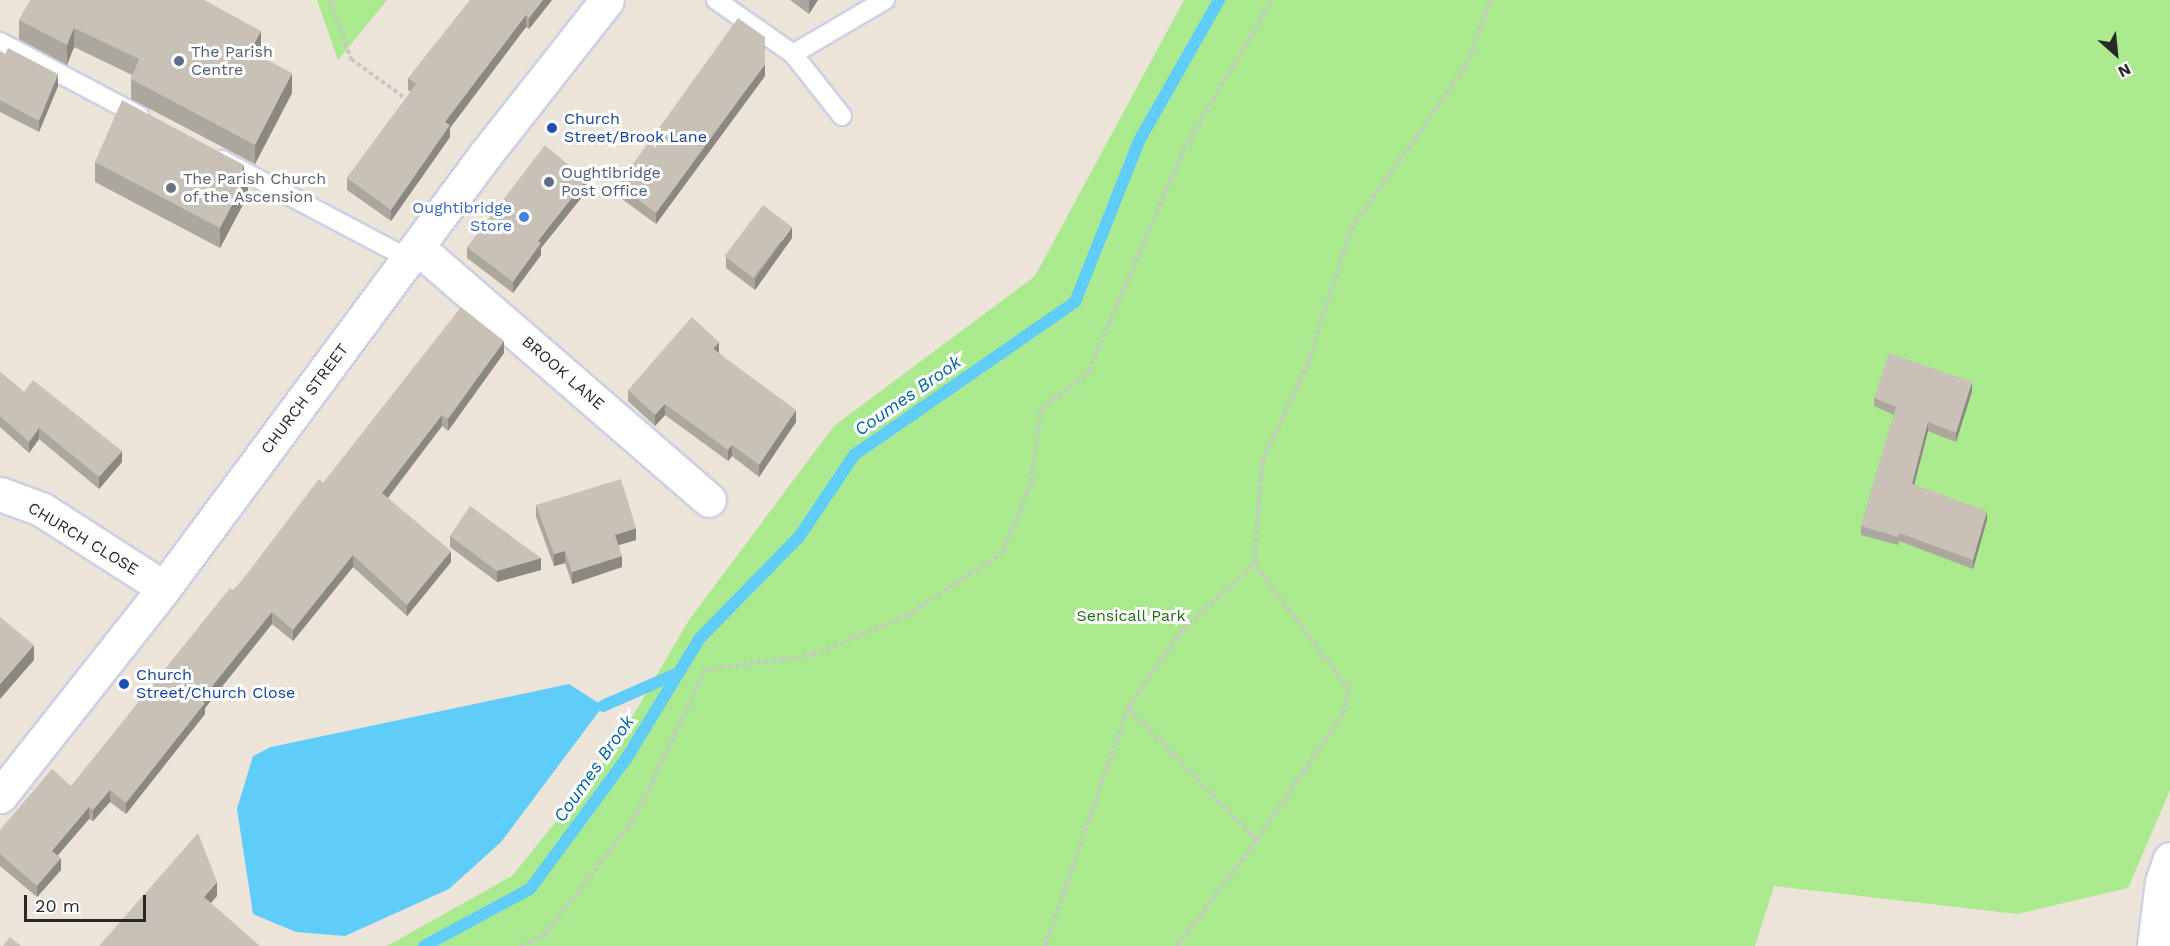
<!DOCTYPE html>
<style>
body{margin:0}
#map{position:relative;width:2170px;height:946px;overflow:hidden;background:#ece4d8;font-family:"Work Sans",sans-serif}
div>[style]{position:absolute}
.green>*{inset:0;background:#abe98e}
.water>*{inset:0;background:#60ccfa}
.stream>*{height:12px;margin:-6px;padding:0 6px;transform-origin:6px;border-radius:6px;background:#60ccfa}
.path>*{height:4px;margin-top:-2px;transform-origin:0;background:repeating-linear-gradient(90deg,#c7c7c7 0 4.5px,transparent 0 7.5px)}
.roads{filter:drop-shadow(2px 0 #cdd1e3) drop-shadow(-2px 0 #cdd1e3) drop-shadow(0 2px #cdd1e3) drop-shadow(0 -2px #cdd1e3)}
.service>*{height:18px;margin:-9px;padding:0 9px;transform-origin:9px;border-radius:9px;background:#fff}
.minor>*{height:33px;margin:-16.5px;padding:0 16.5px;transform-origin:16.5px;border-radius:16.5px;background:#fff}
.tertiary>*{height:33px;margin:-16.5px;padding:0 16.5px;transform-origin:16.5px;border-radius:16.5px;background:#fff}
.wall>*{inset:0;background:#aba69e}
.shaded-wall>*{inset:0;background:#8b8781}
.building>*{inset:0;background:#c7c1b8;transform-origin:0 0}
.dots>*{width:16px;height:16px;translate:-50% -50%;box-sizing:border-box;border:3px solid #fff;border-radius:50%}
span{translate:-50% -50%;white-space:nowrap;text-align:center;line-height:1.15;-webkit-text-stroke:6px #fff;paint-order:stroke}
.service-label{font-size:16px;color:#4e5e75}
.left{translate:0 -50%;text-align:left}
.transit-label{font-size:16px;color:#164399}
.worship-label{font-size:16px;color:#5b616d}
.shop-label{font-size:16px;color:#366cbe}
.right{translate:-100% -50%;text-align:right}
.street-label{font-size:16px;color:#282828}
.park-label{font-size:16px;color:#226b13}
.water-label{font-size:18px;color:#0167a3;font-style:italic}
.north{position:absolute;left:2086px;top:24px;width:60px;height:60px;-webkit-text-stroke:4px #fff;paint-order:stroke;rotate:153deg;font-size:16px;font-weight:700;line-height:24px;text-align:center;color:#282828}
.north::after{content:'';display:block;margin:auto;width:21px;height:27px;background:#282828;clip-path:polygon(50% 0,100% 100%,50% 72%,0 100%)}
.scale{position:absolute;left:24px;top:895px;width:122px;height:27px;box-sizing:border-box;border:3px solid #282828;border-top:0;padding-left:8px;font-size:18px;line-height:21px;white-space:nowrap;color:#282828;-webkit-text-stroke:4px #fff;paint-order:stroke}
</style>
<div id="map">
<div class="green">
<div style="clip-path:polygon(317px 0,387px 0,338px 60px)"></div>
<div style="clip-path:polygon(1184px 0,2170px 0,2170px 790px,2128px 888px,2017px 914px,1774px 886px,1755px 946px,387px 946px,512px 876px,610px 755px,689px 620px,834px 426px,1035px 276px)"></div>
</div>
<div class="water">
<div style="clip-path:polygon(569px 684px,603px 706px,501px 842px,449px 889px,345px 936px,296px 932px,253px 914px,237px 809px,253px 756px,271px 747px)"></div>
</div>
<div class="stream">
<div style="left:603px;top:706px;width:80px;rotate:-23.7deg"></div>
<div style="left:424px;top:946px;width:120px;rotate:-28.3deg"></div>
<div style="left:530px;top:889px;width:162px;rotate:-53.6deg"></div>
<div style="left:626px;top:759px;width:142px;rotate:-58.6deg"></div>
<div style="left:700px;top:638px;width:141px;rotate:-45.6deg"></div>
<div style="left:799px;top:537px;width:99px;rotate:-56.1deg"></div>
<div style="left:854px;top:455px;width:269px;rotate:-34.7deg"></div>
<div style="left:1075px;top:302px;width:173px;rotate:-68.3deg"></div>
<div style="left:1139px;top:141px;width:162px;rotate:-60.4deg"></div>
</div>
<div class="path">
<div style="left:330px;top:0;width:63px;rotate:70.4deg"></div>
<div style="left:351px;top:59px;width:72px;rotate:35.9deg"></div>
<div style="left:1128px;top:708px;width:185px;rotate:45.7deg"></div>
<div style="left:520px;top:946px;width:26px;rotate:-23deg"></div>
<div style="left:544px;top:936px;width:151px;rotate:-52.5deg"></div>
<div style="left:636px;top:816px;width:161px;rotate:-64.7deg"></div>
<div style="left:705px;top:670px;width:108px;rotate:-8deg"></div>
<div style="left:812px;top:655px;width:102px;rotate:-22.5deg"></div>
<div style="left:906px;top:616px;width:116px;rotate:-33.4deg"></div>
<div style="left:1003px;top:552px;width:74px;rotate:-67.9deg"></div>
<div style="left:1031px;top:483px;width:74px;rotate:-82.2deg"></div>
<div style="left:1041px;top:410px;width:60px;rotate:-39deg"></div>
<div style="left:1088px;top:372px;width:241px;rotate:-66.7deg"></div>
<div style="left:1183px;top:151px;width:175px;rotate:-59.5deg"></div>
<div style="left:1045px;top:946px;width:252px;rotate:-70.8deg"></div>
<div style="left:1128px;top:708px;width:96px;rotate:-55.2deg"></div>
<div style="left:1183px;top:629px;width:96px;rotate:-42.5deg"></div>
<div style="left:1177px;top:946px;width:133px;rotate:-53deg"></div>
<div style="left:1257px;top:840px;width:153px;rotate:-55.9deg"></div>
<div style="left:1343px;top:713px;width:25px;rotate:-76deg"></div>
<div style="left:1349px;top:689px;width:157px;rotate:-127.2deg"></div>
<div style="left:1254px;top:564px;width:102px;rotate:-85.5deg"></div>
<div style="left:1262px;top:462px;width:109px;rotate:-65.1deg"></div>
<div style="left:1308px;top:363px;width:141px;rotate:-72.2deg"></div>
<div style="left:1351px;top:229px;width:199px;rotate:-54.8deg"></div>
<div style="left:1466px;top:66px;width:71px;rotate:-69.3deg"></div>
</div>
<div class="roads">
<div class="service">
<div style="left:716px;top:0;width:94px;rotate:35deg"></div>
<div style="left:793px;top:54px;width:107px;rotate:-30.4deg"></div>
<div style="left:0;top:42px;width:158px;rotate:27.9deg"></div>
<div style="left:793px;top:54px;width:79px;rotate:51.7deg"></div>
<div style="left:222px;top:160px;width:212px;rotate:27.9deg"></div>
</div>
<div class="minor">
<div style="left:417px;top:247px;width:386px;rotate:40.9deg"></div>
<div style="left:0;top:494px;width:44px;rotate:20.1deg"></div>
<div style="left:41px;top:509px;width:146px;rotate:32.7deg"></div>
<div style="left:2154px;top:946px;width:64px;rotate:-82.9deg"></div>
<div style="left:2162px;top:882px;width:24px;rotate:-71deg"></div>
</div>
<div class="tertiary">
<div style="left:0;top:796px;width:265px;rotate:-51.7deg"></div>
<div style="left:164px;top:588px;width:539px;rotate:-53.45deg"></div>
<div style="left:485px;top:155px;width:197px;rotate:-51.8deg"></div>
</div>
</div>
<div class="wall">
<div style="clip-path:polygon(552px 0,529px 29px,526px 27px,450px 128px,450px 137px,391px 221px,347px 190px,347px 178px,411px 92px,408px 90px,408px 78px)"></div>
<div style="clip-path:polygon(790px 0,818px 0,809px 14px)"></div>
<div style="clip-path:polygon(19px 20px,261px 51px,259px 55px,292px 93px,255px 164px,131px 99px,131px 79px,132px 75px,74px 47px,67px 65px,19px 39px)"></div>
<div style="clip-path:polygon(0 51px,58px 86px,39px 132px,0 112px)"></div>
<div style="clip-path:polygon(765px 76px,656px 224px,618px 196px,618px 185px)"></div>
<div style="clip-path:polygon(95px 162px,244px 174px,248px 195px,220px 248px,95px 182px)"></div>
<div style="clip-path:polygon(586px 192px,541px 248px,541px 255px,513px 293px,467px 258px,467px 247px)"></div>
<div style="clip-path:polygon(792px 238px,755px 290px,726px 268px,726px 257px)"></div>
<div style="clip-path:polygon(504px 353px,448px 431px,442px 426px,388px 498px,451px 562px,407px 616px,353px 567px,293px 641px,272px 624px,205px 708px,205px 714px,126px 814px,110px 802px,93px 821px,89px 819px,57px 856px,61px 870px,37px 897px,0 866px,0 830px,71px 786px,323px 483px)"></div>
<div style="clip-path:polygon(719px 353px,796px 422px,759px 477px,732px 456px,728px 461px,665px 415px,655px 426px,628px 401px,628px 390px)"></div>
<div style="clip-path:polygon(0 372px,24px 392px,122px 462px,99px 489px,39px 439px,29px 453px,0 427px)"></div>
<div style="clip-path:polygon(1972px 391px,1956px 442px,1928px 431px,1914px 485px,1987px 520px,1973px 569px,1899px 541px,1898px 545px,1861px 535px,1861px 526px,1894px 415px,1874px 406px,1874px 398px)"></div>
<div style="clip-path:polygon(536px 505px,636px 540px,619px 545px,622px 567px,572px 584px,565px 563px,554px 566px,536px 517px)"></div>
<div style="clip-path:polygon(450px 536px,541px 570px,497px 582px,450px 547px)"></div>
</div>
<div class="shaded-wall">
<div style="clip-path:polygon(543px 0,552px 0,529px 29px,529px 18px)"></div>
<div style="clip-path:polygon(810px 0,818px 0,809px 14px,809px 3px)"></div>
<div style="clip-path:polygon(526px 15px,526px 27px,450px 128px,450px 137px,391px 221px,391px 210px,445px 122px)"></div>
<div style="clip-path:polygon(74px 28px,74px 47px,67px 65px,67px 45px)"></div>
<div style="clip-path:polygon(261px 31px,261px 51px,250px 70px,250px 51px)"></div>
<div style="clip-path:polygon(765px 64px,765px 76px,656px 224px,656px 213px)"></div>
<div style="clip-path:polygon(292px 73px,292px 93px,255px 164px,255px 145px)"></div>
<div style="clip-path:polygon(58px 74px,58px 86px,39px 132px,39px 121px)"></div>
<div style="clip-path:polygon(244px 165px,244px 181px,248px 175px,248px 195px,220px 248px,220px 228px,241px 172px)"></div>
<div style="clip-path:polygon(586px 180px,586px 192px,541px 248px,541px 255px,513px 293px,513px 282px,538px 241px)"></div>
<div style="clip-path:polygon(792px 227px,792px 238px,755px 290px,755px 279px)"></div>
<div style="clip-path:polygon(504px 341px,504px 353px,448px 431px,448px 419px)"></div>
<div style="clip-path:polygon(719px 342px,719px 353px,713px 349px)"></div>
<div style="clip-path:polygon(1972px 382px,1972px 391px,1956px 442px,1956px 433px)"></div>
<div style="clip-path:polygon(665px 404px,665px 415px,655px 426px,655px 415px)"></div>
<div style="clip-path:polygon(796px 410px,796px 422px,759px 477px,759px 465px)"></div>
<div style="clip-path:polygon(442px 415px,442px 426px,382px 505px,382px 493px)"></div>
<div style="clip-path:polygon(1928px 422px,1928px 431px,1912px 493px,1912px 484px)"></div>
<div style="clip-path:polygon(39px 428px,39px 439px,29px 453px,29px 442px)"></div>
<div style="clip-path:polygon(732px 445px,732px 456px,728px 461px,728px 450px)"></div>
<div style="clip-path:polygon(122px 451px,122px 462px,99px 489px,99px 477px)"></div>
<div style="clip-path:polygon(1987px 511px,1987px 520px,1973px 569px,1973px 560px)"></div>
<div style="clip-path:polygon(636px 528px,636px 540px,615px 546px,615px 535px)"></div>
<div style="clip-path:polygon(451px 551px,451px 562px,407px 616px,407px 605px)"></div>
<div style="clip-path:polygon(565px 551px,565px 563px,554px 566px,554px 554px)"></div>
<div style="clip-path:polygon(353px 555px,353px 567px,293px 641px,293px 630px)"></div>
<div style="clip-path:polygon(622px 556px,622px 567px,572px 584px,572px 572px)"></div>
<div style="clip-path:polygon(541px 558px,541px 570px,497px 582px,497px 571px)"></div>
<div style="clip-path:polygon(272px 612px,272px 624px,205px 708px,205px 714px,126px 814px,126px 803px,201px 700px)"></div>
<div style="clip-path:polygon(34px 645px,34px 660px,0 699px,0 684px)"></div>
<div style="clip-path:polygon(110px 790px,110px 802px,93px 821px,93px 810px)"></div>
<div style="clip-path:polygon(89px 807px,89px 819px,52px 862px,52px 851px)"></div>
<div style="clip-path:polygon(61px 858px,61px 870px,37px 897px,37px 886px)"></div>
<div style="clip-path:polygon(217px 882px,217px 896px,204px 911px,204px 897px)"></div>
</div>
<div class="building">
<div style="clip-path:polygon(30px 0,204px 0,261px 31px,250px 51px,292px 73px,255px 145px,131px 79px,139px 59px,74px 28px,67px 45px,19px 20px)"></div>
<div style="clip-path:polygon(470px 0,543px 0,529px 18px,526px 15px,445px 122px,450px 125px,391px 210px,347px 178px,416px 84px,408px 78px)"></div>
<div style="clip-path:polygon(738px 18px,765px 37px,765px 64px,656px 213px,618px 185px)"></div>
<div style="clip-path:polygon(8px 48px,58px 74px,39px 121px,0 100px,0 51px,5px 54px)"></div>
<div style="clip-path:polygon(122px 100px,244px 165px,241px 172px,248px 175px,220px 228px,95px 162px)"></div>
<div style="clip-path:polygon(545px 145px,586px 180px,538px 241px,541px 243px,513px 282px,467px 247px)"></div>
<div style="left:763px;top:205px;width:36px;height:64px;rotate:37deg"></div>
<div style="clip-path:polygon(461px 307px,504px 341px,448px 419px,442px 415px,382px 493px,451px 551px,407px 605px,353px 555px,293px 630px,272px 612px,201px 700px,205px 703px,126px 803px,110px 790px,93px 810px,89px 807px,52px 851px,61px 858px,37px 886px,0 854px,0 830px,52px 769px,71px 786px,230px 588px,234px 591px,319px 479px,323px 483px)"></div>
<div style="clip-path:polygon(692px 317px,719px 342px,713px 349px,796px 410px,759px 465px,732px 445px,728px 450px,665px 404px,655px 415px,628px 390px)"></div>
<div style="clip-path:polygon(1889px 353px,1972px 382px,1956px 433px,1928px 422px,1912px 484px,1987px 511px,1973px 560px,1899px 533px,1898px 537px,1861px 526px,1896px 407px,1874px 398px)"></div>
<div style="clip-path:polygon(0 372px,24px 392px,33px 380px,122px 451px,99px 477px,39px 428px,29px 442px,0 416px)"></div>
<div style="clip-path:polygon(621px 479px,636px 528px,615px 535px,622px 556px,572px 572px,565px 551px,554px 554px,536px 505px)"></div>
<div style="clip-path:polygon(470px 506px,541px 558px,497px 571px,450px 536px)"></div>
<div style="clip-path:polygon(0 617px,34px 645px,0 684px)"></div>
<div style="clip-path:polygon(198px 833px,217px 882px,204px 897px,260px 946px,99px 946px)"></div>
<div style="clip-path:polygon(10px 937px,21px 946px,3px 946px)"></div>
</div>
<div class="dots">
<div style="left:179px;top:61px;background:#5c6f8a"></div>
<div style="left:552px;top:128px;background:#1a4fb4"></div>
<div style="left:549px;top:182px;background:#5c6f8a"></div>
<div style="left:171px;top:188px;background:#6b7280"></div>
<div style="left:524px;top:217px;background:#3f7fe0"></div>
<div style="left:124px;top:684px;background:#1a4fb4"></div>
</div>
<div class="service-label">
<span class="left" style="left:191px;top:61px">The Parish<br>Centre</span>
<span class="left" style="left:561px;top:182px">Oughtibridge<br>Post Office</span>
</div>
<div class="transit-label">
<span class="left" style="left:564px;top:128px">Church<br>Street/Brook Lane</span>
<span class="left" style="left:136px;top:684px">Church<br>Street/Church Close</span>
</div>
<div class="worship-label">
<span class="left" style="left:183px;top:188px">The Parish Church<br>of the Ascension</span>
</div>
<div class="shop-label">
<span class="right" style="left:512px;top:217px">Oughtibridge<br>Store</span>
</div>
<div class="street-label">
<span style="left:563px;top:373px;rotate:41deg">BROOK LANE</span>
<span style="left:305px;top:399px;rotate:-53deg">CHURCH STREET</span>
<span style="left:83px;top:539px;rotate:31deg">CHURCH CLOSE</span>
</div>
<div class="park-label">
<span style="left:1131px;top:616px">Sensicall Park</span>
</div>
<div class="water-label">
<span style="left:908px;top:396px;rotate:-35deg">Coumes Brook</span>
<span style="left:594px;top:769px;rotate:-55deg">Coumes Brook</span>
</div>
<div class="north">N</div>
<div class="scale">20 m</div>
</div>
